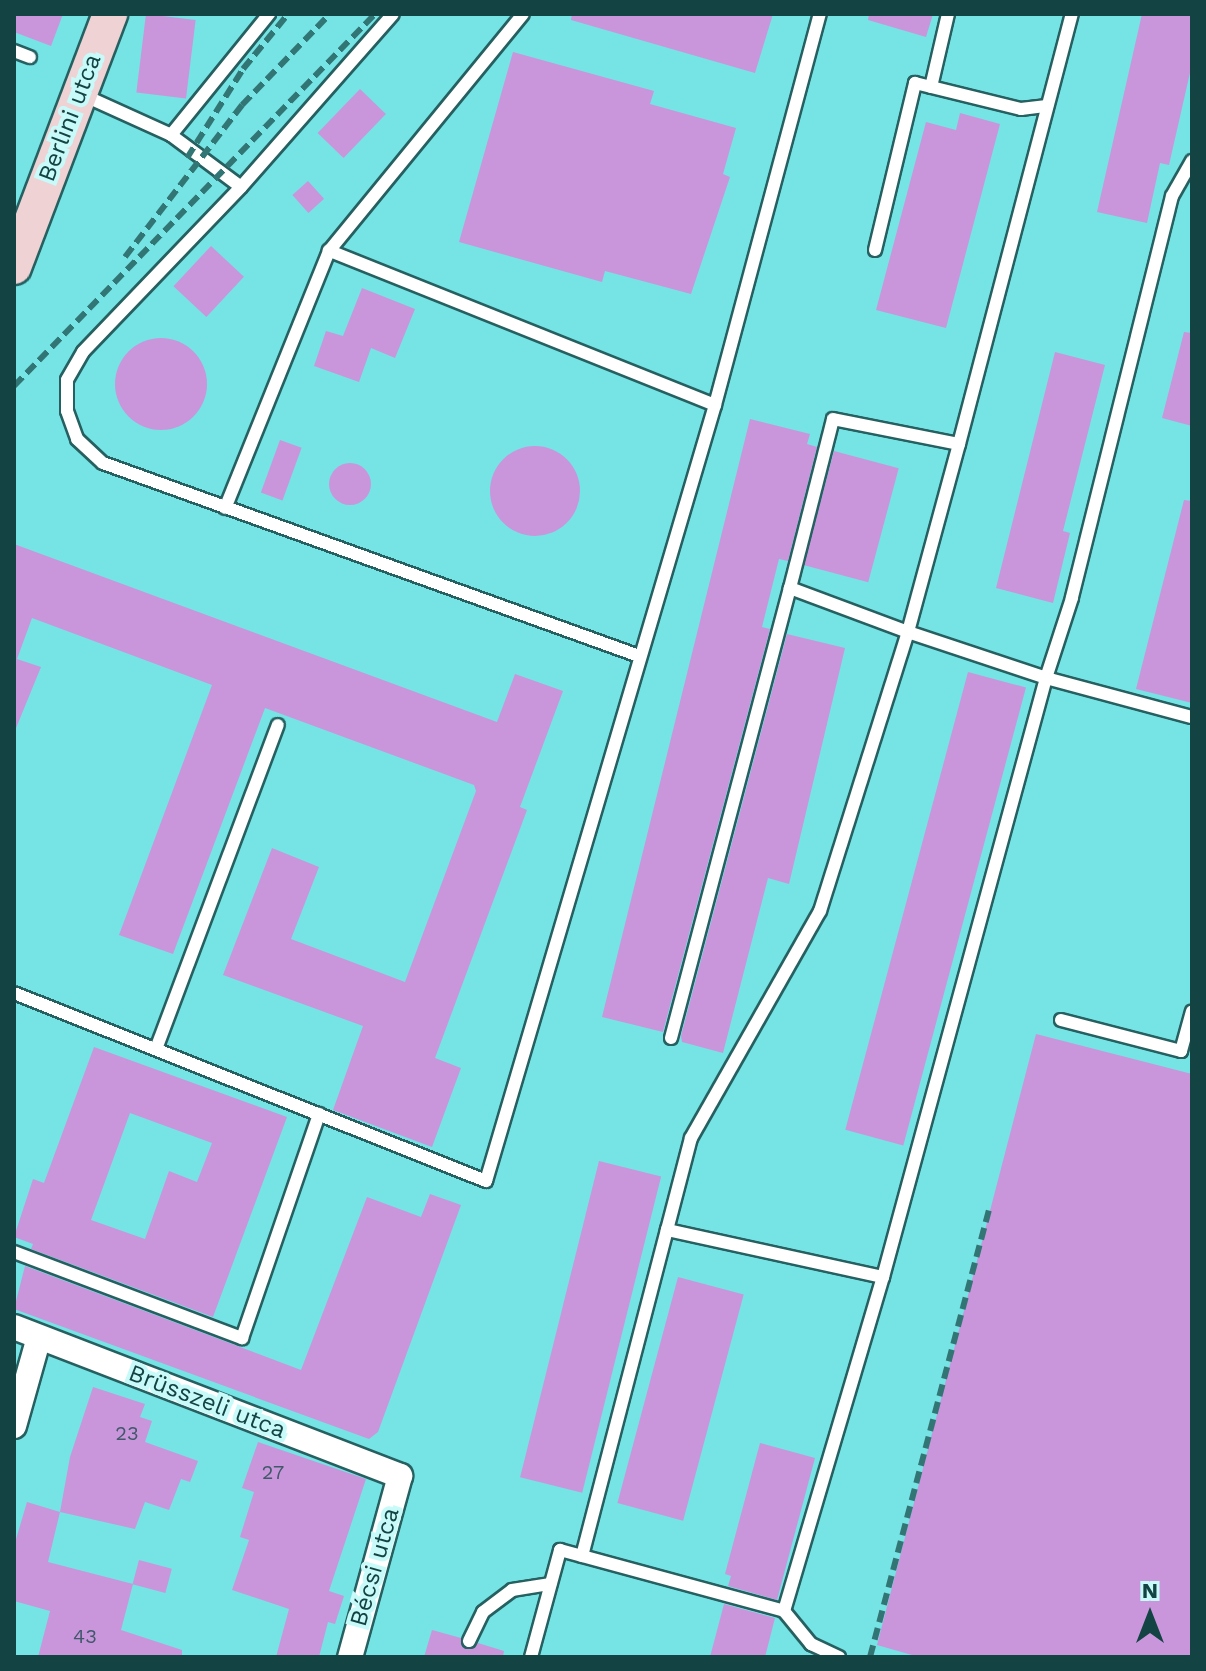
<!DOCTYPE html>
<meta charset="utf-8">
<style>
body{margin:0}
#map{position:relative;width:1206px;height:1671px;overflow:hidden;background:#76e3e4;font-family:"Work Sans",sans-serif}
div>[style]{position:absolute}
.building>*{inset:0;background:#c996dc;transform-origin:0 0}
.round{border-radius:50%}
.roads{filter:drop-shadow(2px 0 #266061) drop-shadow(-2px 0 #266061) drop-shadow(0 2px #266061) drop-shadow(0 -2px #266061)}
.lane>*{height:12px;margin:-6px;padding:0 6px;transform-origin:6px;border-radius:6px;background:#fff}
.street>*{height:24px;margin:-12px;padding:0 12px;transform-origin:12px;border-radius:12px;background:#fff}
.secondary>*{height:34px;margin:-17px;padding:0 17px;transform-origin:17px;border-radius:17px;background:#eed2d4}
.rail>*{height:6px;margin-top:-3px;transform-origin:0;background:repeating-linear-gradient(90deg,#327575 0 12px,transparent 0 18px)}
span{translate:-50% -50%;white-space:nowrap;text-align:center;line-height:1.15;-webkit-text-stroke:8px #c8fafa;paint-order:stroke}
.number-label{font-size:20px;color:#405869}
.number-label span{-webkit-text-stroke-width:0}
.street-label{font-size:24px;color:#134343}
.frame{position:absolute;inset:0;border:16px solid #134343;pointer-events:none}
.north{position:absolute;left:1110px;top:1575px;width:80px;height:80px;-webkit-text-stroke:6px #c8fafa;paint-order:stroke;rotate:0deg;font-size:22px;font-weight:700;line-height:32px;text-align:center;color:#134343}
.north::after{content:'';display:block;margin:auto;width:28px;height:36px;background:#134343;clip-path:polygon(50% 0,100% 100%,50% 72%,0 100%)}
</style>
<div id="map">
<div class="building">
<div style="clip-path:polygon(14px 14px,63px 14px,51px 46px,14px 32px)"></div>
<div style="left:146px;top:14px;width:50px;height:79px;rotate:7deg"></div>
<div style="clip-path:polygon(572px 14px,773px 14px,755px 73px,571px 20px)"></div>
<div style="clip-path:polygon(869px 14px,933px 14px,926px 37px,868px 20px)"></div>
<div style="clip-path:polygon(1142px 14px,1192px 14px,1192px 64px,1169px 165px,1160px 163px,1147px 223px,1097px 212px)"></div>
<div style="clip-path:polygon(513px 52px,654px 91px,650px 104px,736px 128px,723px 174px,730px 177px,691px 294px,605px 271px,602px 282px,459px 242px)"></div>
<div style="left:360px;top:89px;width:36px;height:61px;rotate:44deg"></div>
<div style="clip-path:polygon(960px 113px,1000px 124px,946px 328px,876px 310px,926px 122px,956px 130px)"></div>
<div style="left:308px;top:181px;width:24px;height:21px;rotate:48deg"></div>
<div style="left:211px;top:246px;width:45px;height:55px;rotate:43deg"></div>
<div style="clip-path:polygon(362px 288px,415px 309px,395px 358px,371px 348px,359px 382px,314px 366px,326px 331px,343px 336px)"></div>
<div style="clip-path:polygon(1184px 332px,1192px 333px,1192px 426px,1162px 418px)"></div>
<div class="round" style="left:115px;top:338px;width:92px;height:92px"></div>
<div style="clip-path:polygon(1055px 352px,1105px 365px,1063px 531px,1070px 533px,1053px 603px,996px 588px)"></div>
<div style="clip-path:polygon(750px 419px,810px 434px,807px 444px,817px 447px,788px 561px,779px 559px,762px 627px,770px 629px,663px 1032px,602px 1017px)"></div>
<div style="left:280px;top:440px;width:23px;height:56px;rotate:20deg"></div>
<div class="round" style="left:490px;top:446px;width:90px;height:90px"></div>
<div style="left:834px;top:451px;width:67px;height:118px;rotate:15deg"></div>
<div class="round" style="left:329px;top:463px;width:42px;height:42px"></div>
<div style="clip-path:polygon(1184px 500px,1192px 501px,1192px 703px,1136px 689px)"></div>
<div style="clip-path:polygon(14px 544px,497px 722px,515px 674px,563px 691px,520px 807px,527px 810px,435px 1058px,461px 1068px,432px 1147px,333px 1110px,363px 1026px,223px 975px,272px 848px,319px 867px,291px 939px,405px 982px,476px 791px,474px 785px,265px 708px,173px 954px,119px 935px,212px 685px,32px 618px,17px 659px,41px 667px,14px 733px)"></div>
<div style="clip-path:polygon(787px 634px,845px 648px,789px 884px,768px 878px,723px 1053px,682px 1042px,681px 1036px)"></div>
<div style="left:968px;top:672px;width:60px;height:474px;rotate:15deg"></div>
<div style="clip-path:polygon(1036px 1034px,1192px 1074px,1192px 1657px,919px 1657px,877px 1645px)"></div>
<div style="clip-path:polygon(evenodd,94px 1047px,287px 1117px,213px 1317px,31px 1249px,33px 1244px,14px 1237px,33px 1179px,44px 1183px,94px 1047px,130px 1113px,212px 1143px,197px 1182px,169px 1171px,145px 1239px,91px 1220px,130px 1113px)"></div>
<div style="left:599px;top:1161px;width:64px;height:326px;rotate:14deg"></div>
<div style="clip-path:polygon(430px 1194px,461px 1205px,378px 1432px,369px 1439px,14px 1309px,25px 1266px,301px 1370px,367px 1197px,421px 1217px)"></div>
<div style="left:678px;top:1277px;width:68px;height:234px;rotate:15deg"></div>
<div style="clip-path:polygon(93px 1387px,145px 1404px,140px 1417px,152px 1421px,145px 1442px,198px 1461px,190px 1482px,181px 1479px,169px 1510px,145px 1502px,135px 1529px,60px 1512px,70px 1457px)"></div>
<div style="clip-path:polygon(258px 1442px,366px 1479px,329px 1591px,344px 1596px,335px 1624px,328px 1622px,319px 1657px,276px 1657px,289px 1609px,232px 1590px,249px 1540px,240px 1537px,254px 1492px,242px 1488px)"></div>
<div style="clip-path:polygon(760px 1443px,815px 1458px,777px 1600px,728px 1586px,731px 1576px,725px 1574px)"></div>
<div style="clip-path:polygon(27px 1502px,60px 1512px,48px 1562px,133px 1584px,121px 1630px,182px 1650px,182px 1657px,38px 1657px,50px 1611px,14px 1601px,14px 1546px)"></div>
<div style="left:139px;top:1560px;width:34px;height:25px;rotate:15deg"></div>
<div style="clip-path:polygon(724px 1604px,775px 1618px,765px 1657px,710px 1657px)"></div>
<div style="clip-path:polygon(432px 1630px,461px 1638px,466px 1649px,478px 1643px,504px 1651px,503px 1657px,424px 1657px)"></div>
</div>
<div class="roads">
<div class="lane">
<div style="left:14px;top:51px;width:17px;rotate:21deg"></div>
<div style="left:931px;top:87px;width:75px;rotate:-76.9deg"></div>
<div style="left:83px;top:95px;width:97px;rotate:24.4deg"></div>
<div style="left:171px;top:135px;width:156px;rotate:-51deg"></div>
<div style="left:171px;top:135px;width:87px;rotate:36.6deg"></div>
<div style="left:241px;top:187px;width:230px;rotate:-48.7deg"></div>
<div style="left:1192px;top:161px;width:40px;rotate:119.7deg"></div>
<div style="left:1172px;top:196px;width:414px;rotate:104deg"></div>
<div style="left:1072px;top:598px;width:84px;rotate:108deg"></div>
<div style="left:1046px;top:678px;width:151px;rotate:15deg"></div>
<div style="left:241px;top:187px;width:228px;rotate:133.8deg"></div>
<div style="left:83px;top:352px;width:32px;rotate:120deg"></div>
<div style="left:67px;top:380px;width:31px;rotate:90deg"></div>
<div style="left:67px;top:411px;width:30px;rotate:70deg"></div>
<div style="left:77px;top:439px;width:35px;rotate:43deg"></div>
<div style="left:103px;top:463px;width:570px;rotate:19.8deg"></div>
<div style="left:875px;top:250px;width:172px;rotate:-76.5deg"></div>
<div style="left:915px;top:83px;width:109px;rotate:13.8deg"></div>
<div style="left:1021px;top:109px;width:26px;rotate:-7deg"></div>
<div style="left:329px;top:251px;width:306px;rotate:-50.7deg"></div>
<div style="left:715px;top:405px;width:405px;rotate:-75deg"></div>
<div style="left:959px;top:444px;width:195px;rotate:105.2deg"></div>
<div style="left:908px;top:632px;width:126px;rotate:-159.6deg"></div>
<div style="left:790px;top:588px;width:174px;rotate:-75.7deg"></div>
<div style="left:833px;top:419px;width:128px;rotate:11.2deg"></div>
<div style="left:959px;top:444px;width:445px;rotate:-75.3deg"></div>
<div style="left:14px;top:993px;width:508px;rotate:21.72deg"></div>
<div style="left:486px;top:1181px;width:809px;rotate:-73.56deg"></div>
<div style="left:715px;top:405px;width:416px;rotate:-158.2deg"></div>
<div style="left:329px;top:251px;width:277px;rotate:112deg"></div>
<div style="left:1061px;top:1020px;width:124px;rotate:14.5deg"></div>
<div style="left:1181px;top:1051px;width:41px;rotate:-74.6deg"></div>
<div style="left:671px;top:1038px;width:465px;rotate:-75.2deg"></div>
<div style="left:156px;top:1049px;width:346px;rotate:-69.4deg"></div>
<div style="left:14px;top:1252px;width:244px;rotate:20.7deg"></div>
<div style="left:242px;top:1338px;width:237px;rotate:-71deg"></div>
<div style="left:582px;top:1556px;width:337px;rotate:-75.4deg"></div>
<div style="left:667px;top:1230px;width:95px;rotate:-75.4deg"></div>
<div style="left:691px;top:1138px;width:261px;rotate:-60.4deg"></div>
<div style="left:820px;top:911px;width:293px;rotate:-72.5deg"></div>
<div style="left:908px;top:632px;width:145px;rotate:18.4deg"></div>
<div style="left:1046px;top:678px;width:621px;rotate:105.22deg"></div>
<div style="left:883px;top:1277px;width:221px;rotate:-167.7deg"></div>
<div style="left:784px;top:1611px;width:348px;rotate:-73.5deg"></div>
<div style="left:469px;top:1641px;width:32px;rotate:-64deg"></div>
<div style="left:483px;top:1612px;width:36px;rotate:-37deg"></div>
<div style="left:512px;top:1590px;width:39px;rotate:-9deg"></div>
<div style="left:531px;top:1657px;width:111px;rotate:-74.8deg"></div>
<div style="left:560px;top:1550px;width:232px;rotate:15.2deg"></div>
<div style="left:784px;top:1611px;width:43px;rotate:50.7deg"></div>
<div style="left:811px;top:1644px;width:31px;rotate:25deg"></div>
</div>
<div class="street">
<div style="left:14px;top:1327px;width:414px;rotate:21.1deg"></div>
<div style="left:400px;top:1476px;width:188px;rotate:105.4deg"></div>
<div style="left:14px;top:1426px;width:92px;rotate:-74.3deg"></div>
</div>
<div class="secondary">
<div style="left:14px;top:267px;width:271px;rotate:-69.2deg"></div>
</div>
</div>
<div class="rail">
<div style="left:187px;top:158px;width:105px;rotate:-57.8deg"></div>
<div style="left:243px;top:69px;width:71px;rotate:-50.7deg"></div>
<div style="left:125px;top:257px;width:192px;rotate:-52.4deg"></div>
<div style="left:242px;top:105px;width:127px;rotate:-46deg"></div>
<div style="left:14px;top:386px;width:518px;rotate:-45.86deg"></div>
<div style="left:870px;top:1657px;width:467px;rotate:-75.1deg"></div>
</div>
<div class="number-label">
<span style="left:127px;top:1433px">23</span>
<span style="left:273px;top:1472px">27</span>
<span style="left:85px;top:1636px">43</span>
</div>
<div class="street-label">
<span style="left:70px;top:118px;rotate:-69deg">Berlini utca</span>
<span style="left:207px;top:1402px;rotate:21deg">Brüsszeli utca</span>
<span style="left:375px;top:1567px;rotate:-74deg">Bécsi utca</span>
</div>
<div class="frame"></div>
<div class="north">N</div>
</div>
